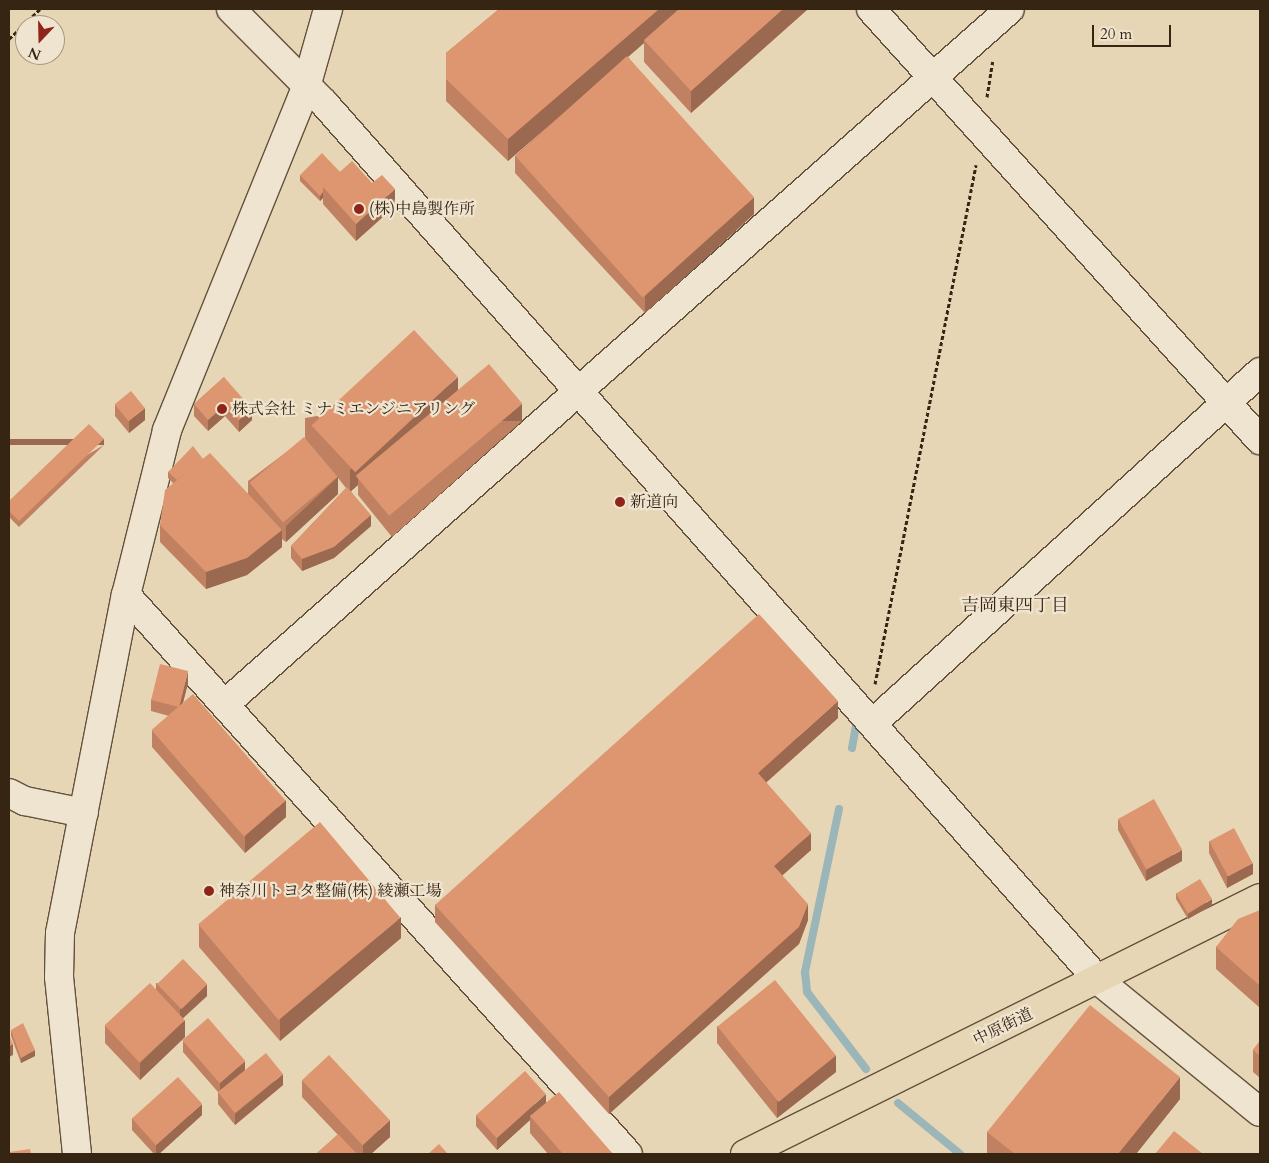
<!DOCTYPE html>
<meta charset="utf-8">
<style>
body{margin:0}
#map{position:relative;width:1269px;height:1163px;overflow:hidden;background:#e7d6b5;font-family:Cardo,"Noto Serif JP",serif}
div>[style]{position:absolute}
.stream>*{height:8px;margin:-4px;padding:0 4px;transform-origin:4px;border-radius:4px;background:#9bb6b9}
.path>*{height:3px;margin-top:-1.5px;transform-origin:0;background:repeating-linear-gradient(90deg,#372513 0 4px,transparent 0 6.5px)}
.roads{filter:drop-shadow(1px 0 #63513c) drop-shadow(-1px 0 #63513c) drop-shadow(0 1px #63513c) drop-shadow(0 -1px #63513c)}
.minor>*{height:28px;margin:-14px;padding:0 14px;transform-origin:14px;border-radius:14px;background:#efe4cf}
.major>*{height:28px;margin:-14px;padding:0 14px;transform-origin:14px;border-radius:14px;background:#e7d6b5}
.wall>*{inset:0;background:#bf8161}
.shaded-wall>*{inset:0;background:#9b694f;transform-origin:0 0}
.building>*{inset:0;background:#de9671;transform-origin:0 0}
.dots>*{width:14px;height:14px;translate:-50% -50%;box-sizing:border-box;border:2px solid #efe4cf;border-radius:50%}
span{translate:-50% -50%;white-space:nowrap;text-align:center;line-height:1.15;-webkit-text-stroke:4.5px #efe4cf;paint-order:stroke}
.poi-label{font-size:16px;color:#372513}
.left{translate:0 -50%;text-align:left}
.street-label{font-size:16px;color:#372513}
.neighbourhood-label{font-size:18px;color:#372513}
.frame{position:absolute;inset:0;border:10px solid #372513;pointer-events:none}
.north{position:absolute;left:15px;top:15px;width:50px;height:50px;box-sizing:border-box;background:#efe4cf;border:1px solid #a59884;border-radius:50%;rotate:201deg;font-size:14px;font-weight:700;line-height:20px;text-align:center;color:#372513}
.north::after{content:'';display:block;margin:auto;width:18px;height:22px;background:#8f2418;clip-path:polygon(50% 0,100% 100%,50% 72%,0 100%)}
.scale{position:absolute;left:1092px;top:25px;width:79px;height:22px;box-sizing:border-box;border:2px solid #372513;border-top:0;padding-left:6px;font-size:15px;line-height:18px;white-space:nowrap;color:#372513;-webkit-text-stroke:4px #efe4cf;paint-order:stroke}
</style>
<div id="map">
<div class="stream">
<div style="left:852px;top:748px;width:22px;rotate:-80deg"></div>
<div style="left:839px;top:809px;width:167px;rotate:101.8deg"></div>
<div style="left:805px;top:972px;width:20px;rotate:84deg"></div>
<div style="left:807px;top:992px;width:97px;rotate:52.5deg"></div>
<div style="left:898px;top:1103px;width:80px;rotate:39.4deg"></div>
</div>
<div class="path">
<div style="left:9px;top:39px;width:43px;rotate:-44.1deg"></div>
<div style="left:987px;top:97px;width:36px;rotate:-81deg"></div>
<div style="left:875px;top:684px;width:529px;rotate:-78.99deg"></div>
</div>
<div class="roads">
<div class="minor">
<div style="left:231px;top:9px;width:132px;rotate:45.3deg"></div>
<div style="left:324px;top:103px;width:1170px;rotate:48.57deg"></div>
<div style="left:1098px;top:980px;width:209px;rotate:39.2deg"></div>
<div style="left:871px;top:9px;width:581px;rotate:47.93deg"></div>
<div style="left:126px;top:595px;width:751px;rotate:48.08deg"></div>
<div style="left:225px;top:704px;width:1048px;rotate:-41.52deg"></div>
<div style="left:874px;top:722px;width:521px;rotate:-42.2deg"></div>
<div style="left:9px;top:793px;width:18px;rotate:27deg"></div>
<div style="left:25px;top:801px;width:60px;rotate:11.5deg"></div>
<div style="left:77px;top:1154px;width:178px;rotate:-95.8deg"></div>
<div style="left:59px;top:977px;width:44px;rotate:-88.7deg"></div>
<div style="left:60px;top:933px;width:344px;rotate:-79deg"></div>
<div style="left:126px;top:595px;width:170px;rotate:-76deg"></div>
<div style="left:167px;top:430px;width:370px;rotate:-67.9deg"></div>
<div style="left:306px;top:87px;width:81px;rotate:-74.2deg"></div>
</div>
<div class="major">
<div style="left:745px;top:1154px;width:575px;rotate:-26.43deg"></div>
</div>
</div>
<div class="wall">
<div style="clip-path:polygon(499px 9px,808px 9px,691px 113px,644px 62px,644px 43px,628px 57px,754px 214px,645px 313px,515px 173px,515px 156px,554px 121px,508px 161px,446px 101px,446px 53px)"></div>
<div style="clip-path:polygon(340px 172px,372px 183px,395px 206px,356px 241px,323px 204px,323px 198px,320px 201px,300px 181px,300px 175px)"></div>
<div style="clip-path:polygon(224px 377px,252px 420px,239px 432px,225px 416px,208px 431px,194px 416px,194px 404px)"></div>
<div style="clip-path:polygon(458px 392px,522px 421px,392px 537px,358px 495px,358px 485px,351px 491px,371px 526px,334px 558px,302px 571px,291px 558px,291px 546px,346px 488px,338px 478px,338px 494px,286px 542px,282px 539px,282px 547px,247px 575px,206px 589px,160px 542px,160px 525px,173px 483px,168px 478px,168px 472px,203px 459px,248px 494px,248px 481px,305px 438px,305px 418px)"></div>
<div style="clip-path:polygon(115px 404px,145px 420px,129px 433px,115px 416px)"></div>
<div style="clip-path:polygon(104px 445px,19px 527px,9px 517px,9px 501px)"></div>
<div style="clip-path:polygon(188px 683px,183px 703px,286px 817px,245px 853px,152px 747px,152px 731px,169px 716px,151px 711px,151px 700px)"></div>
<div style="clip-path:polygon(838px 718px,766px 782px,811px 850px,782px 875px,808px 920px,799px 944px,609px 1114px,435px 922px,435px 905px)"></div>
<div style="clip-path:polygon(1118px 819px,1182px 861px,1146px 881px,1118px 830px)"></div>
<div style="clip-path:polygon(1209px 841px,1253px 874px,1227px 888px,1209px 853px)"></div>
<div style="clip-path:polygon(1176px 893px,1212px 905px,1188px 919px,1176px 899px)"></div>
<div style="clip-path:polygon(1260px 910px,1260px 1008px,1216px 969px,1216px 947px)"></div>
<div style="clip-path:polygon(199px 925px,401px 938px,280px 1041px,199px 947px)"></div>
<div style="clip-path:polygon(156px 983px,207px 996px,183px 1018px,185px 1037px,140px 1080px,105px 1043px,105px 1026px,156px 989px)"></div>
<div style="clip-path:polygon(717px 1026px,836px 1072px,777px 1118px,717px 1043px)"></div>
<div style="clip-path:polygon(11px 1030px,35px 1056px,21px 1063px,11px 1036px)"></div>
<div style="clip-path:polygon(183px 1041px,245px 1070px,283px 1085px,235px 1125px,218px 1104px,218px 1092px,183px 1052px)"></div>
<div style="clip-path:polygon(1260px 1041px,1260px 1078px,1253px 1072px,1253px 1050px)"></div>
<div style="clip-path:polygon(302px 1080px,390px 1137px,371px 1154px,317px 1154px,317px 1153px,338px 1135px,302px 1097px)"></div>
<div style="clip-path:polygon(1180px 1099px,1136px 1154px,987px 1154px,987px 1132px)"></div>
<div style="clip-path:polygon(546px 1102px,613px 1154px,548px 1154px,530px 1133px,530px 1120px,497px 1150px,476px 1126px,476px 1115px)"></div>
<div style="clip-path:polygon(202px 1115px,159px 1154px,154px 1154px,132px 1130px,132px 1118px)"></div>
</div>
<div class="shaded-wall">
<div style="clip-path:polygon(659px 9px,684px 9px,644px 40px,644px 43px,508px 161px,508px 139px)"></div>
<div style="clip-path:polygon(783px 9px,808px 9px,691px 113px,691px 91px)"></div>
<div style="clip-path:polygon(395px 189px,395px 206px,356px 241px,356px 224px)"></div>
<div style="clip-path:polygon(323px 192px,323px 198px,320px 201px,320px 196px)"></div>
<div style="clip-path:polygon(754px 197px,754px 214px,645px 313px,645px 296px)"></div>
<div style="clip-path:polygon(458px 377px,458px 399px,358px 478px,358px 485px,350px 492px,350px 470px)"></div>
<div style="left:522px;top:404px;width:17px;height:174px;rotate:90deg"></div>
<div style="clip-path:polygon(225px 405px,225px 416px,208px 431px,208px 420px)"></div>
<div style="clip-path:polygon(145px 408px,145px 420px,129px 433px,129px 421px)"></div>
<div style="clip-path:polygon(252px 409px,252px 420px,239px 432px,239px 420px)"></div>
<div style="left:104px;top:439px;width:6px;height:118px;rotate:90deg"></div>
<div style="clip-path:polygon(338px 477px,338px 494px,286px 542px,286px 526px)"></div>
<div style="clip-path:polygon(371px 515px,371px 526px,334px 558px,302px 571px,302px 559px)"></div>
<div style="clip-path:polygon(282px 530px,282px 547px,247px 575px,206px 589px,206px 572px)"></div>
<div style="clip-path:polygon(188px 671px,188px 683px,179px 718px,179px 707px)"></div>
<div style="clip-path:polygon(838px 701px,838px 718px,758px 790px,758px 773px)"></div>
<div style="clip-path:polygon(286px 800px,286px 817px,245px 853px,245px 836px)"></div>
<div style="clip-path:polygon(811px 833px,811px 850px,774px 883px,774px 866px)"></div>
<div style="clip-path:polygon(1182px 850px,1182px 861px,1146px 881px,1146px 870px)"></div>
<div style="clip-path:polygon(1253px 863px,1253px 874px,1227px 888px,1227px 876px)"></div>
<div style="clip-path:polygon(1212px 899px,1212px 905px,1188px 919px,1188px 914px)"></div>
<div style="clip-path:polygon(808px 904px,808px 920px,799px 944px,609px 1114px,609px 1097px)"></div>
<div style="clip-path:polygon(401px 917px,401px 938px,280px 1041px,280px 1019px)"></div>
<div style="clip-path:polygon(207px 984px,207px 996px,180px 1021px,180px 1009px)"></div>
<div style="clip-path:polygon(185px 1020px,185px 1037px,140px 1080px,140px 1063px)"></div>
<div style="clip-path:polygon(13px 1044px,13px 1055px,9px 1057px,9px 1046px)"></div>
<div style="clip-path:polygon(35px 1050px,35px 1056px,21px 1063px,21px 1058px)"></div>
<div style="clip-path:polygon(836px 1055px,836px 1072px,777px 1118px,777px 1101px)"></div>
<div style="clip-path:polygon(245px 1061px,245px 1072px,220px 1094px,220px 1083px)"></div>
<div style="clip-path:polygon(283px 1074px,283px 1085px,235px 1125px,235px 1114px)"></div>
<div style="clip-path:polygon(1180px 1077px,1180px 1099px,1136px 1154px,1118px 1154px)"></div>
<div style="clip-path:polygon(546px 1094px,546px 1106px,530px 1116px,530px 1120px,497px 1150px,497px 1138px)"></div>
<div style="clip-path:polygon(202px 1104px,202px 1115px,159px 1154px,156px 1154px,156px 1145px)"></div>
<div style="clip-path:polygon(390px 1120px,390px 1137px,371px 1154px,363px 1154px,363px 1145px)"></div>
</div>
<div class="building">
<div style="clip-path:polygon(499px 9px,659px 9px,508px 139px,446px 79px,446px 53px)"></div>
<div style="clip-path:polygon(679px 9px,783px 9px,691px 91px,644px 40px)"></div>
<div style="left:627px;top:56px;width:190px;height:150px;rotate:48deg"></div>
<div style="clip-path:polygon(322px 153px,340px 172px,323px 187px,323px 192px,320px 196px,300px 175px)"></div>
<div style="clip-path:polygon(352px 161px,372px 183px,382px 175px,395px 189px,356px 224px,323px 187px)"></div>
<div style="left:414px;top:330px;width:64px;height:140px;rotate:47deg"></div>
<div style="left:489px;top:364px;width:52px;height:174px;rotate:50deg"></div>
<div style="clip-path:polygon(224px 377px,252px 409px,239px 420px,225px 405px,208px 420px,194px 404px)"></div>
<div style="left:131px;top:391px;width:22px;height:21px;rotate:51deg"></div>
<div style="clip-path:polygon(89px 424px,104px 439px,19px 521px,9px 511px,9px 501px)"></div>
<div style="left:304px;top:437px;width:52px;height:71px;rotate:50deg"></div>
<div style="clip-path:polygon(193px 446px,203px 459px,177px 480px,168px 472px)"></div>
<div style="clip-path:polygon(210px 453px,282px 530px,247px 558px,206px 572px,160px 525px,165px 490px)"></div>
<div style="clip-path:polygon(347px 487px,371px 515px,334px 547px,302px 559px,291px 546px)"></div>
<div style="clip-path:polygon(759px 614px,838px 701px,758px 773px,811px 833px,774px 866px,808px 904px,799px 927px,609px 1097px,435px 905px)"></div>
<div style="left:160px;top:664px;width:29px;height:37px;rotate:14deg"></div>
<div style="left:193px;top:694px;width:141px;height:55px;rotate:49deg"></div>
<div style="left:1154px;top:799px;width:58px;height:41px;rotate:61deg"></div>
<div style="left:320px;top:822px;width:125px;height:159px;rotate:50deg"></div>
<div style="left:1234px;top:828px;width:40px;height:28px;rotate:62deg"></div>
<div style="left:1200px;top:879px;width:23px;height:28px;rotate:59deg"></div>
<div style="clip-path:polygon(1260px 910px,1260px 986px,1216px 947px,1238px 919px)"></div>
<div style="left:183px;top:959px;width:35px;height:36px;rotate:46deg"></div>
<div style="left:775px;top:980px;width:97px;height:74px;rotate:51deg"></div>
<div style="left:150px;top:983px;width:51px;height:62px;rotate:47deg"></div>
<div style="clip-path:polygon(1090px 1005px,1180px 1077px,1118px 1154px,1015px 1154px,987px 1132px)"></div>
<div style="left:208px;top:1018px;width:57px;height:34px;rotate:49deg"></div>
<div style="clip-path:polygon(23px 1023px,35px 1050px,21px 1058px,11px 1030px)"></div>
<div style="clip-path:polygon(9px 1035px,13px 1044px,9px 1046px)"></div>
<div style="clip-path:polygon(1260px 1041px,1260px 1056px,1253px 1050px)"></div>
<div style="left:266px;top:1053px;width:27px;height:62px;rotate:51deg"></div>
<div style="left:329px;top:1055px;width:89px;height:37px;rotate:47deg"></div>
<div style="left:525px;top:1071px;width:31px;height:66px;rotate:48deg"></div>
<div style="left:178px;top:1077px;width:36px;height:62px;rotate:48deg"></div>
<div style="clip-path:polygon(559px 1092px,613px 1154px,563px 1154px,530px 1116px)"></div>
<div style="clip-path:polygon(1174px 1131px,1203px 1154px,1155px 1154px)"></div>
<div style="clip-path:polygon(338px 1134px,357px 1154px,319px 1154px,317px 1153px)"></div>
<div style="clip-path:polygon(439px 1144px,448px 1154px,428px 1154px)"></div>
<div style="clip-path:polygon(30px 1149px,31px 1154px,9px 1154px,9px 1152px)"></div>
</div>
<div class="dots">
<div style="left:359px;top:209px;background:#8f2418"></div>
<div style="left:222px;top:409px;background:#8f2418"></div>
<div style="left:620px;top:502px;background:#8f2418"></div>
<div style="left:209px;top:891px;background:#8f2418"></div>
</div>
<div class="poi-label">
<span class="left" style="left:369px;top:209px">(株)中島製作所</span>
<span class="left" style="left:232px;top:409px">株式会社 ミナミエンジニアリング</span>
<span class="left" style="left:630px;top:502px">新道向</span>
<span class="left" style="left:219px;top:891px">神奈川トヨタ整備(株) 綾瀬工場</span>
</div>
<div class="street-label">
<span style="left:1003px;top:1027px;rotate:-26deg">中原街道</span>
</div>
<div class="neighbourhood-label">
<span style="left:1015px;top:606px">吉岡東四丁目</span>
</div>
<div class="frame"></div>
<div class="north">N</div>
<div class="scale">20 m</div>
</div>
